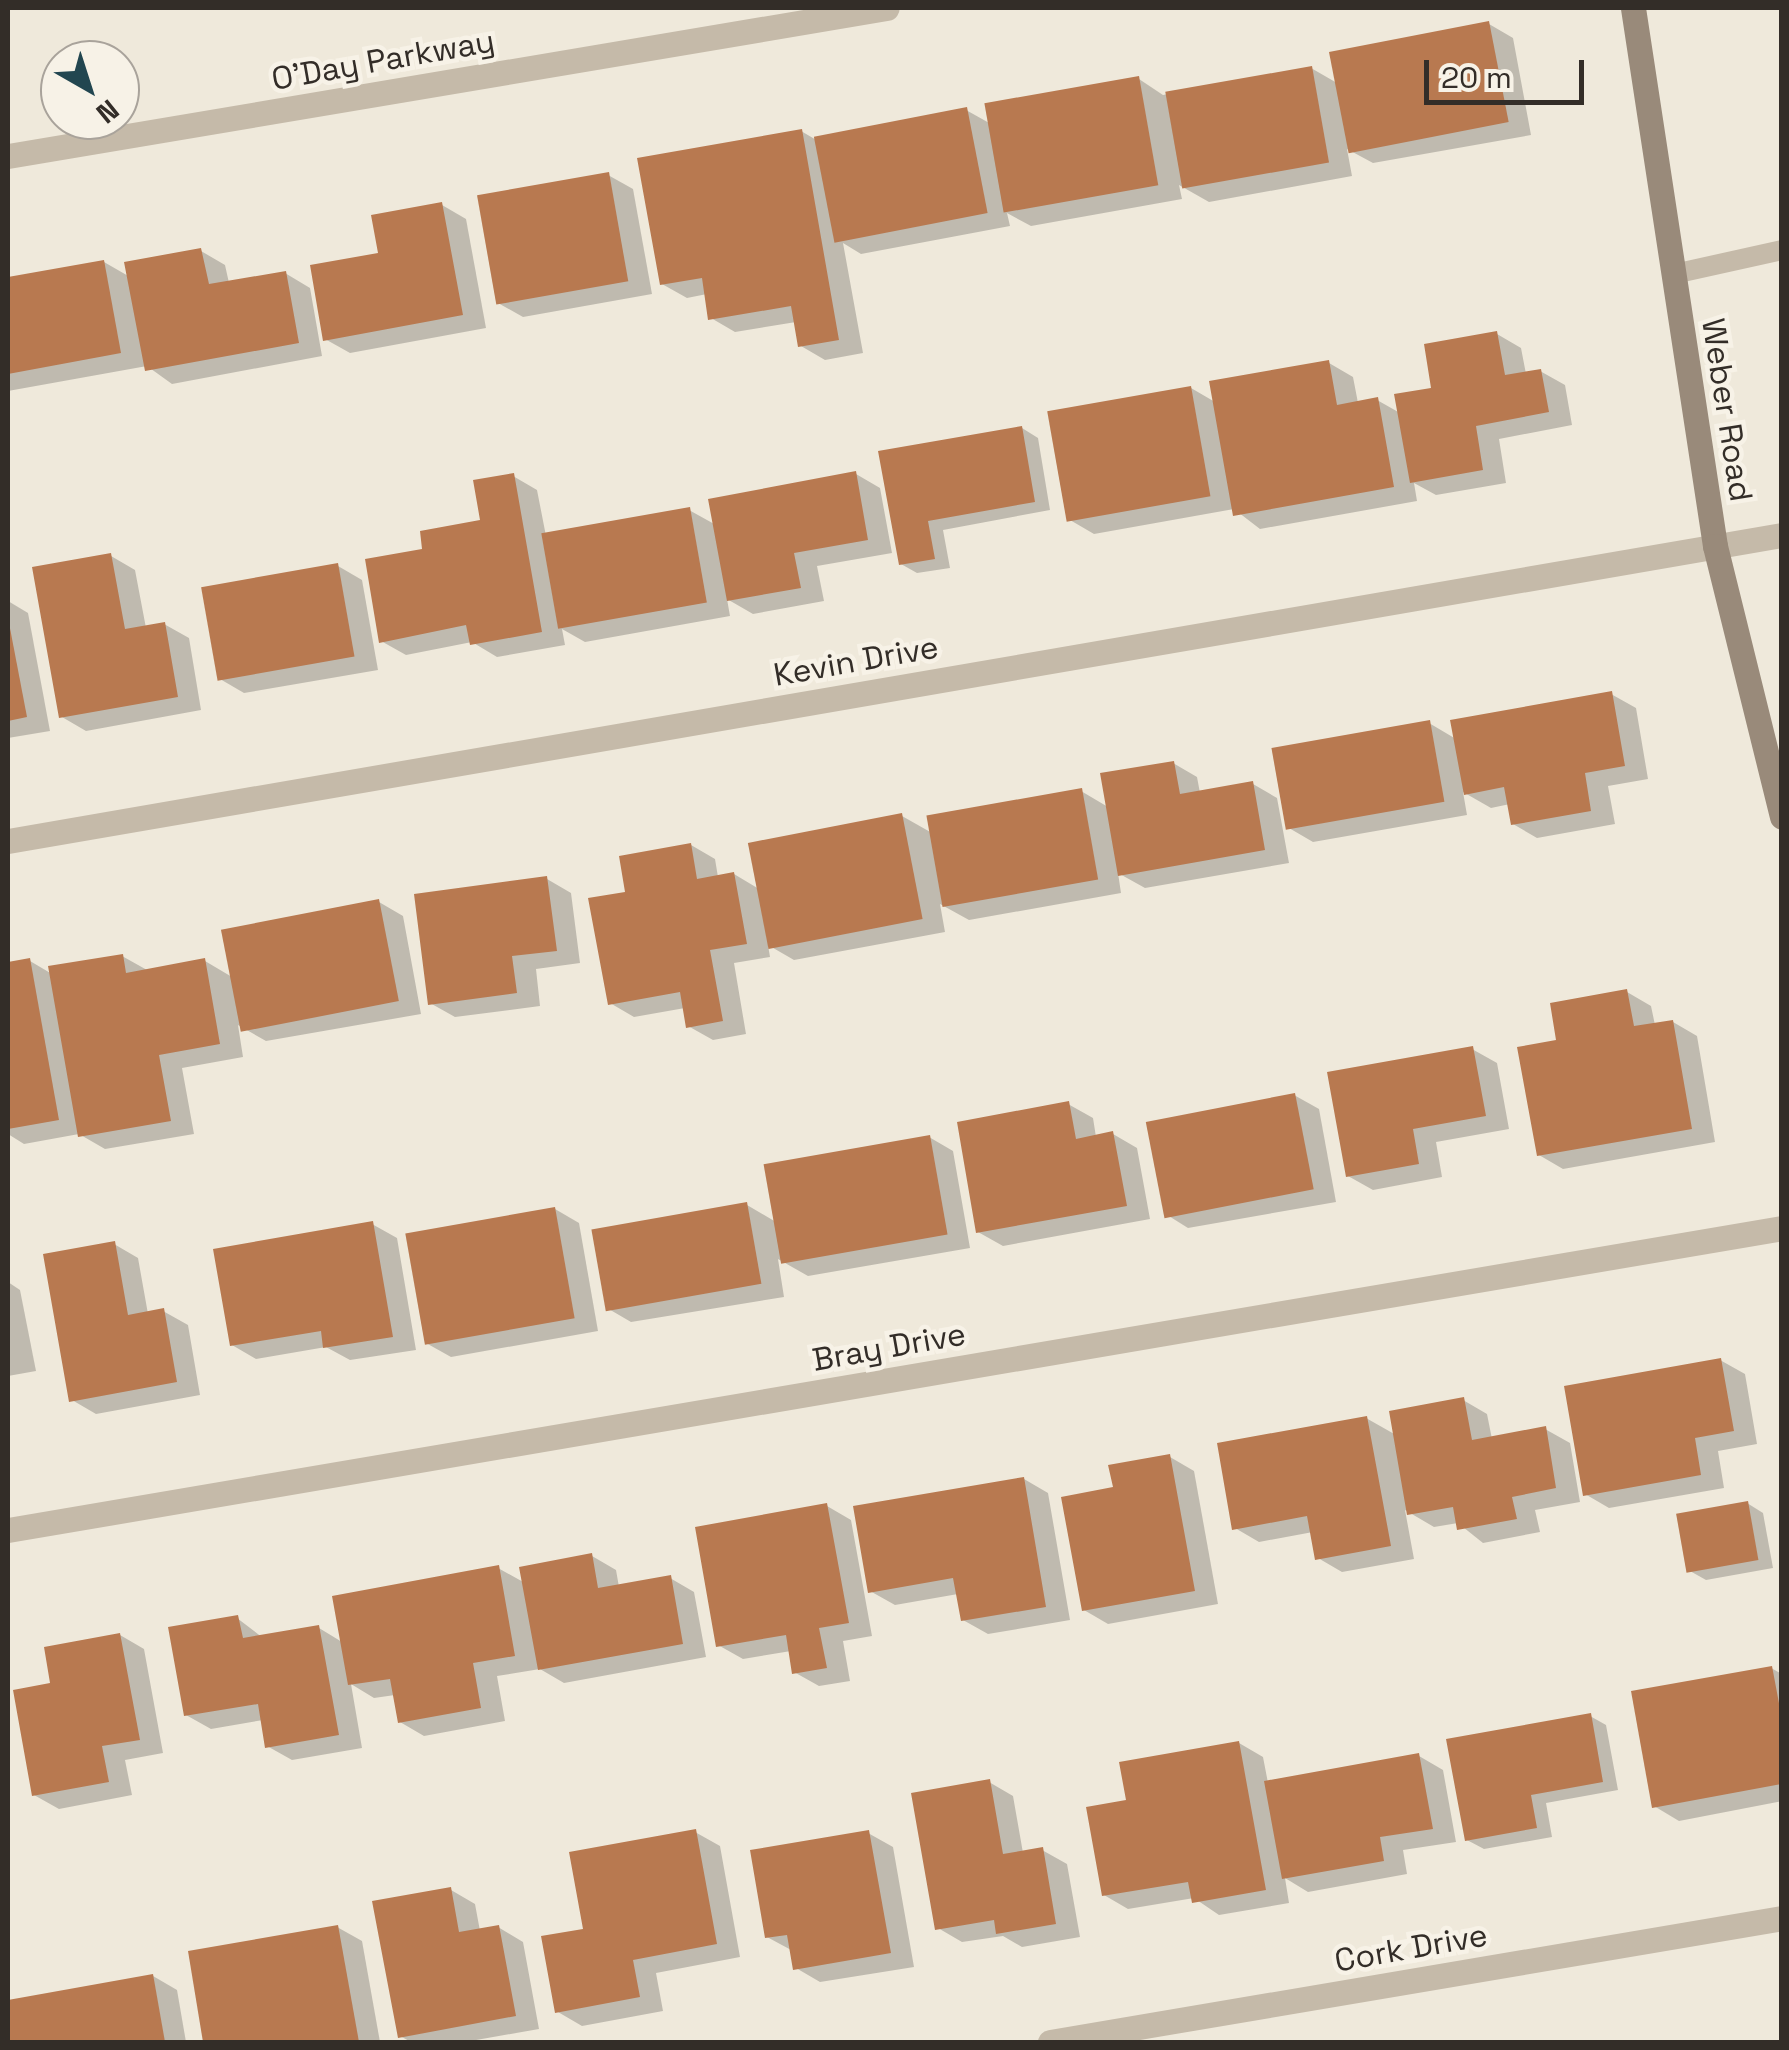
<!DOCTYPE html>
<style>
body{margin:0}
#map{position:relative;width:1789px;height:2050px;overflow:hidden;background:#efe9db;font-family:"Space Grotesk",sans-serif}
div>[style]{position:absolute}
.shadow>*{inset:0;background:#0003}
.building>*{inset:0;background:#b87950;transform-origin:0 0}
.service>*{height:20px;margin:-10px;padding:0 10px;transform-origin:10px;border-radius:10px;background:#c5baa9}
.minor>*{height:25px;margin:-12.5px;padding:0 12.5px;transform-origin:12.5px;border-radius:12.5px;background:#c5baa9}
.tertiary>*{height:25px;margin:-12.5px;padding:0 12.5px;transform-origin:12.5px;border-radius:12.5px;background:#c5baa9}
.secondary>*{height:25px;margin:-12.5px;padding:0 12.5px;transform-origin:12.5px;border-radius:12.5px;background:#998a7a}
span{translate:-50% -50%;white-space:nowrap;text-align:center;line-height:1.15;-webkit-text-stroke:9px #f7f2e7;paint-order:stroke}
.street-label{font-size:32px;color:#332d28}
.frame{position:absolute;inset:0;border:10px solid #332d28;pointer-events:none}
.north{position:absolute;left:40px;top:40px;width:100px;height:100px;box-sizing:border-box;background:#f7f2e7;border:2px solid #a9a39b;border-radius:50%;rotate:141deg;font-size:28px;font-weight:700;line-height:40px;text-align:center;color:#332d28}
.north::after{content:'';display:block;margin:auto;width:35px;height:45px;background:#224650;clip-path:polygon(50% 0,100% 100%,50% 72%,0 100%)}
.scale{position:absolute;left:1424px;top:60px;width:160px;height:45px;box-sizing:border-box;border:5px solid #332d28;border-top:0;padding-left:12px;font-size:30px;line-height:35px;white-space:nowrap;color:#332d28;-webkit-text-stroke:8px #f7f2e7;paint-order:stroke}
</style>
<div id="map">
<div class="shadow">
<div style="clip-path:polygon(1489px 24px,1513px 38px,1531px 135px,1373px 163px,1347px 149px,1352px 176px,1209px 202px,1179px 185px,1182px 199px,1031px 226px,1007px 213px,1010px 226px,861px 254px,843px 243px,863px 353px,825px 360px,801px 346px,796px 322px,735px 332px,711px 318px,707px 294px,687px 298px,662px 284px,801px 131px,818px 141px,966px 110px,991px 124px,1139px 79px,1163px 95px,1311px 68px,1337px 83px)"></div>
<div style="clip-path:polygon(608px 175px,633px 189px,652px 294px,523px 317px,498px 303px)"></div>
<div style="clip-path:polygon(442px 205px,466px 219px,486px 328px,350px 353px,325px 339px,381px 255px)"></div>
<div style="clip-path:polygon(201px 251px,225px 265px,229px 283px,285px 273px,310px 288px,322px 356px,172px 384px,147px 366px,8px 391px,8px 280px,104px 262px,130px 277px)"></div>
<div style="clip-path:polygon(1497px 334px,1521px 348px,1526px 374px,1540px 371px,1565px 385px,1572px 425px,1499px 439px,1506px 483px,1436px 495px,1414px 483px,1417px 501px,1260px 529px,1234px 509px,1094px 534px,1070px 520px,1191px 388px,1215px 402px,1329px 363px,1353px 377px,1358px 403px,1377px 400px,1400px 413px)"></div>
<div style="clip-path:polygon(1022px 428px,1038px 438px,1050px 510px,943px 530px,950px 568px,917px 573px,901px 564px,881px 453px)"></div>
<div style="clip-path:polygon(856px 474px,880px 488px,892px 553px,817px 566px,824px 601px,753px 614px,727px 599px,730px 616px,585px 642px,562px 629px,565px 645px,497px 657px,472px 642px,406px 655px,381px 641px,425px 552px,483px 522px,513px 476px,537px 490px,546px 536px,689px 510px,716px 525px)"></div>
<div style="clip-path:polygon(111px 556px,135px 570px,146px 628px,164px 624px,189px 638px,201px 710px,86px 731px,62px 717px)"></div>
<div style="clip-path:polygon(338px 566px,362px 580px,378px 670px,244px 693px,220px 679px)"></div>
<div style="clip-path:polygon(8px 601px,28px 613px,50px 731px,8px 738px)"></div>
<div style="clip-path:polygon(1611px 694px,1636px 708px,1648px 779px,1608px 786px,1615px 824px,1537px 838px,1513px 824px,1510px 804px,1491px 808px,1463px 792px,1467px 815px,1313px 842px,1289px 828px,1429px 723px,1456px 739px)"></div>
<div style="clip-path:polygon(1173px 763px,1197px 777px,1200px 793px,1253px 784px,1277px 798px,1289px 863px,1145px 888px,1118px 873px,1121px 893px,969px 920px,940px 904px,945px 932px,794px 960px,768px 945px,770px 957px,734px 963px,746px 1034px,713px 1040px,688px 1026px,685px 1008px,634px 1017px,610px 1003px,628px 894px,691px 845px,715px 859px,718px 877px,734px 874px,759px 889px,902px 816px,932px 833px,1081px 791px,1108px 807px)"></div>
<div style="clip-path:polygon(547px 879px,571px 893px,580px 963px,536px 969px,540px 1006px,455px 1017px,430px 1003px)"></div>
<div style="clip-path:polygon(379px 902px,403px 916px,421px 1014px,266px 1041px,238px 1025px,243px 1057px,182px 1068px,194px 1134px,105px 1149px,79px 1134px,24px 1144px,8px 1134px,8px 965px,30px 961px,52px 974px,122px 956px,147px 970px,205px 961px,232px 977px)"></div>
<div style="clip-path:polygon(1627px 992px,1651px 1006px,1655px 1025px,1673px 1022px,1697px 1036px,1715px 1142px,1563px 1169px,1539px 1155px,1559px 1042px)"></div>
<div style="clip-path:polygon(1472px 1049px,1497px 1063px,1509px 1129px,1436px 1142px,1442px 1177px,1373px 1190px,1348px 1176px)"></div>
<div style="clip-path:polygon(1294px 1095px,1319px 1109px,1336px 1202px,1188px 1228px,1164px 1213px)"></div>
<div style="clip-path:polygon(1068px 1104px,1093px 1118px,1096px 1137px,1113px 1134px,1137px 1148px,1150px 1219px,1003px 1246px,978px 1232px)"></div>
<div style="clip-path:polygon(929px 1137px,953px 1151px,970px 1248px,808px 1276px,778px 1259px,784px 1297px,631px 1322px,607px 1308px,747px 1205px,776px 1222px)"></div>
<div style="clip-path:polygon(555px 1209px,579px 1223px,598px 1331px,451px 1357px,426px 1343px)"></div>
<div style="clip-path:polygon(372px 1224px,397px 1238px,416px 1350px,350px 1360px,326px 1347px,256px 1359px,232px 1345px)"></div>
<div style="clip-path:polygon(114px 1244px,138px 1258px,148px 1314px,163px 1311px,188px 1325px,200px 1395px,96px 1414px,72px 1400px)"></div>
<div style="clip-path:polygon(8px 1282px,20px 1290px,36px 1371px,8px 1376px)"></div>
<div style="clip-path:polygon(1720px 1360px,1745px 1374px,1757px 1444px,1718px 1451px,1724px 1488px,1609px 1508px,1585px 1494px)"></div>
<div style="clip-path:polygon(1463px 1400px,1487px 1414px,1492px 1439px,1545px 1429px,1570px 1443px,1580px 1502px,1535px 1510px,1540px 1532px,1483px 1543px,1458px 1523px,1434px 1527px,1405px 1510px,1414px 1559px,1342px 1572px,1318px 1558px,1313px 1532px,1259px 1542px,1235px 1528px,1366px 1418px,1396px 1435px)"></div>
<div style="clip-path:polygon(1170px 1457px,1194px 1471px,1218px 1604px,1108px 1624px,1084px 1610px,1116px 1489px)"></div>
<div style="clip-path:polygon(1024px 1479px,1048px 1493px,1070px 1620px,988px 1634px,963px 1620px,958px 1594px,895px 1605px,870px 1591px)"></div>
<div style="clip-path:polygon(1747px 1503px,1763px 1513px,1773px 1568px,1706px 1580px,1690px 1571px)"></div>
<div style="clip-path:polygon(827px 1506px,851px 1520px,872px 1636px,843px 1641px,850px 1681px,819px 1686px,794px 1672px,791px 1651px,743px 1659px,718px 1645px)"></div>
<div style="clip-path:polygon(592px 1556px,616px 1570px,619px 1587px,670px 1578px,694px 1592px,706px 1657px,564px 1683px,540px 1669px,497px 1676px,505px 1721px,424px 1736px,400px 1722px,395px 1695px,374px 1698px,351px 1684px,362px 1748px,292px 1760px,267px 1746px,263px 1720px,211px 1729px,186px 1715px,237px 1618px,263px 1638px,319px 1628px,342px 1642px,498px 1568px,525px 1583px)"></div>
<div style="clip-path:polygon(120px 1635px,144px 1649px,163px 1753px,125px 1760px,132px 1795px,59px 1809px,34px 1795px,53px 1684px)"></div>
<div style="clip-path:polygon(1771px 1668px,1782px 1674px,1782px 1801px,1679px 1821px,1654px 1806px)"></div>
<div style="clip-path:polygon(1590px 1716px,1606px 1725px,1618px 1790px,1546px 1803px,1552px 1837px,1484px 1849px,1467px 1840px)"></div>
<div style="clip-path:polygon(1239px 1743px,1263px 1757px,1268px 1783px,1419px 1756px,1443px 1770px,1456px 1842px,1403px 1850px,1407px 1874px,1308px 1892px,1285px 1878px,1289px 1903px,1219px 1915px,1194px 1898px,1128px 1909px,1104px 1895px,1129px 1802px)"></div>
<div style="clip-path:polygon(989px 1782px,1013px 1796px,1023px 1853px,1042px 1850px,1067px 1864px,1080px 1937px,1022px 1947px,1003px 1936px,962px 1942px,938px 1928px)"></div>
<div style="clip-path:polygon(695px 1832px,720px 1846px,740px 1957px,656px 1973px,663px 2011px,582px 2026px,558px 2012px,586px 1931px)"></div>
<div style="clip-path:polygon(868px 1833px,893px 1847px,914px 1967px,820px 1982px,796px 1968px,793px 1951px,767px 1937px)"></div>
<div style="clip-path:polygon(451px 1890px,475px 1904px,480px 1931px,498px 1927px,523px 1942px,539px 2029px,465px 2042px,411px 2042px,400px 2036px)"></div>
<div style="clip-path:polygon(337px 1927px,362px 1941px,380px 2042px,206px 2042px,191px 1953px)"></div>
<div style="clip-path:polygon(153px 1976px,177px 1990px,186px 2042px,12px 2042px,8px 2002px)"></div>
</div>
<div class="building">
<div style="left:1489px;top:21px;width:103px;height:163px;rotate:79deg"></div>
<div style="left:1312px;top:66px;width:98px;height:149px;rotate:80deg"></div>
<div style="left:1139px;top:76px;width:111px;height:157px;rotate:80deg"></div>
<div style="left:967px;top:107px;width:108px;height:156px;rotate:79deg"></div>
<div style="clip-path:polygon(802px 129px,839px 340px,798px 347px,791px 306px,708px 320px,702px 278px,660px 285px,637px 158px)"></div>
<div style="left:609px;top:172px;width:111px;height:134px;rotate:80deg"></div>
<div style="clip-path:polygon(442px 202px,463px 315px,323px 341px,310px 265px,378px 253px,371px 215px)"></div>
<div style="clip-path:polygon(201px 248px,209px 284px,286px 271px,299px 343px,145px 371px,124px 262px)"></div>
<div style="clip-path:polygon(104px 260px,121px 353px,8px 374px,8px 277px)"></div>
<div style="clip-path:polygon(1497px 331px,1505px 375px,1541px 369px,1549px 412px,1476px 426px,1483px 470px,1410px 483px,1394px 394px,1431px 388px,1424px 344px)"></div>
<div style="clip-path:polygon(1329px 360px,1337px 405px,1378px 397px,1394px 487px,1233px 516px,1209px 381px)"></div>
<div style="left:1191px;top:386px;width:112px;height:146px;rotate:80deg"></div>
<div style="clip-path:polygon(1022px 426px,1035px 502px,928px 521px,935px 559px,899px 565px,878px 451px)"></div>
<div style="clip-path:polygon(856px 471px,868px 540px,794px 553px,801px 588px,727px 601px,708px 499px)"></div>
<div style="clip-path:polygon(514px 473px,542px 632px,470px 645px,466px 625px,379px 643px,365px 559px,422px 549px,420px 531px,480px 520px,473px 480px)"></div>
<div style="left:690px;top:507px;width:97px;height:151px;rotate:80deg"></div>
<div style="clip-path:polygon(111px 553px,125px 629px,165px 622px,178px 697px,59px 718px,32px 567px)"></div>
<div style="left:338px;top:563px;width:95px;height:139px;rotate:80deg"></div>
<div style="clip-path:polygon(9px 623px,27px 717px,8px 721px,8px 624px)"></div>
<div style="clip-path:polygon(1612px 691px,1625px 766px,1585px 773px,1591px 811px,1511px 825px,1504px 787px,1464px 795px,1450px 720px)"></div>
<div style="left:1430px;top:720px;width:83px;height:161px;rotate:80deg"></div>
<div style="clip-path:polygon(1174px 761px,1180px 794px,1253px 781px,1265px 850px,1118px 876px,1100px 773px)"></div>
<div style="left:1082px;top:788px;width:93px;height:158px;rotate:80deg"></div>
<div style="left:902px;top:813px;width:108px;height:157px;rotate:79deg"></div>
<div style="clip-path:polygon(691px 843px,697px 879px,734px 872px,747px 944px,710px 950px,723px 1021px,686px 1028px,680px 992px,608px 1005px,588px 898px,625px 892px,619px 856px)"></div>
<div style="clip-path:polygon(547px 876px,557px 951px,512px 956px,517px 993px,428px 1005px,414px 894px)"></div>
<div style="left:379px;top:899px;width:104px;height:161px;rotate:79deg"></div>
<div style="clip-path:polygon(123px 954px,126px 973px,205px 958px,220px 1044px,159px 1055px,171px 1121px,78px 1137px,48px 966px)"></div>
<div style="clip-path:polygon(30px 958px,59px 1120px,8px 1129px,8px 962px)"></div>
<div style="clip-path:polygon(1627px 989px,1634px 1026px,1673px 1020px,1692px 1129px,1537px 1156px,1517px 1047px,1556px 1040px,1550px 1003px)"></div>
<div style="clip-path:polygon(1473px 1046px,1486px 1116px,1413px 1129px,1419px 1164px,1346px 1177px,1327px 1072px)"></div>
<div style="left:1295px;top:1093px;width:98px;height:152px;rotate:79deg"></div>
<div style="clip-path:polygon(1069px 1101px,1076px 1139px,1113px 1131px,1127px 1206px,976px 1233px,957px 1122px)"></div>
<div style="left:930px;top:1135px;width:101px;height:169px;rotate:80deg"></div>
<div style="left:747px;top:1202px;width:83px;height:158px;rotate:80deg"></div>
<div style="left:555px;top:1207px;width:113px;height:152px;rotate:80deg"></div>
<div style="clip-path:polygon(373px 1221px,393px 1337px,323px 1348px,321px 1331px,230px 1346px,213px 1249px)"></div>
<div style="clip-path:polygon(115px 1241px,128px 1315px,164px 1308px,177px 1382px,69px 1402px,43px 1254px)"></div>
<div style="clip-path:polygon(1721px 1358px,1734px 1431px,1695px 1438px,1701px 1475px,1583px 1496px,1564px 1386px)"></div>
<div style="clip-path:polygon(1464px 1397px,1472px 1440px,1546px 1426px,1556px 1488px,1512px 1497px,1517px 1519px,1457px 1530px,1453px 1507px,1407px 1515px,1389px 1411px)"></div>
<div style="clip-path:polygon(1367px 1416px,1391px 1546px,1315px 1560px,1307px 1516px,1232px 1530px,1217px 1443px)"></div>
<div style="clip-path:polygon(1170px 1454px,1195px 1591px,1082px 1611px,1061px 1497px,1113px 1487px,1108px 1465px)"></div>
<div style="clip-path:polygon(1024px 1477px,1046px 1607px,961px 1621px,953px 1578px,868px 1593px,853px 1506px)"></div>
<div style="left:1748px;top:1501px;width:60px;height:73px;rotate:80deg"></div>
<div style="clip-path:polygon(827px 1503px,849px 1623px,819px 1628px,827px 1668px,792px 1674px,786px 1635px,716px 1647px,695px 1527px)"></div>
<div style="clip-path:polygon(592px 1553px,598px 1588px,671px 1575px,683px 1644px,538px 1670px,519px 1567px)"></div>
<div style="clip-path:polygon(499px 1565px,515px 1656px,473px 1663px,481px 1708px,398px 1723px,390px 1679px,348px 1685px,332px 1596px)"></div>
<div style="clip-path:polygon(238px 1615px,243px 1638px,319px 1625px,339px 1735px,265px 1748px,258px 1704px,184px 1716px,168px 1627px)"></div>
<div style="clip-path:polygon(120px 1633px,140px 1740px,102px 1746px,109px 1782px,32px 1796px,13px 1690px,50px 1683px,44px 1647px)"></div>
<div style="clip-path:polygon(1772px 1666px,1782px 1719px,1782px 1784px,1652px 1808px,1631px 1691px)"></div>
<div style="clip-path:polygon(1591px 1713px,1603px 1782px,1531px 1795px,1537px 1828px,1465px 1841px,1446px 1739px)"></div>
<div style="clip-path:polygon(1239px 1741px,1266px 1890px,1192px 1903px,1188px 1882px,1102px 1896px,1086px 1807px,1126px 1800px,1119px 1762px)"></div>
<div style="clip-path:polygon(1419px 1753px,1433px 1829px,1380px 1837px,1384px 1861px,1282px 1879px,1264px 1781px)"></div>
<div style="clip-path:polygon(990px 1779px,1003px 1854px,1043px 1847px,1056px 1924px,996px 1934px,994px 1920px,935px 1930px,911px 1793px)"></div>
<div style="clip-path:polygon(696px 1829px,717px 1944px,633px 1960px,640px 1997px,555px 2013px,541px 1936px,583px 1929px,569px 1852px)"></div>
<div style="clip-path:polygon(869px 1830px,891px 1953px,793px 1970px,787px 1935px,765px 1938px,750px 1850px)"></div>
<div style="clip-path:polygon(451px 1887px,459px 1932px,499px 1925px,516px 2016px,398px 2038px,372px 1901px)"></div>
<div style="clip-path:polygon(338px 1925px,359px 2042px,203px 2042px,188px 1951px)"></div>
<div style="clip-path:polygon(153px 1974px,165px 2042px,9px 2042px,8px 2000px)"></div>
</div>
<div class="service">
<div style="left:1674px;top:274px;width:111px;rotate:-12.5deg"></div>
</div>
<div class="minor">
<div style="left:8px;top:841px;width:1800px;rotate:-9.79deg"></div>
<div style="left:8px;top:1530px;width:1800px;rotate:-9.66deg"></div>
<div style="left:1050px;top:2042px;width:742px;rotate:-9.61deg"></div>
</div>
<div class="tertiary">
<div style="left:8px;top:156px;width:891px;rotate:-9.56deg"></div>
</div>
<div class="secondary">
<div style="left:1633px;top:8px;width:544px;rotate:81.33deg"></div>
<div style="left:1715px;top:546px;width:279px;rotate:76.1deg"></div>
</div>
<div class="street-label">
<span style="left:383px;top:60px;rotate:-10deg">O'Day Parkway</span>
<span style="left:1727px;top:410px;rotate:81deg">Weber Road</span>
<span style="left:856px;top:661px;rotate:-10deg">Kevin Drive</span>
<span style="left:889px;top:1347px;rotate:-10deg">Bray Drive</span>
<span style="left:1411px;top:1948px;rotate:-10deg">Cork Drive</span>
</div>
<div class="frame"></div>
<div class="north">N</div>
<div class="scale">20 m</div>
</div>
